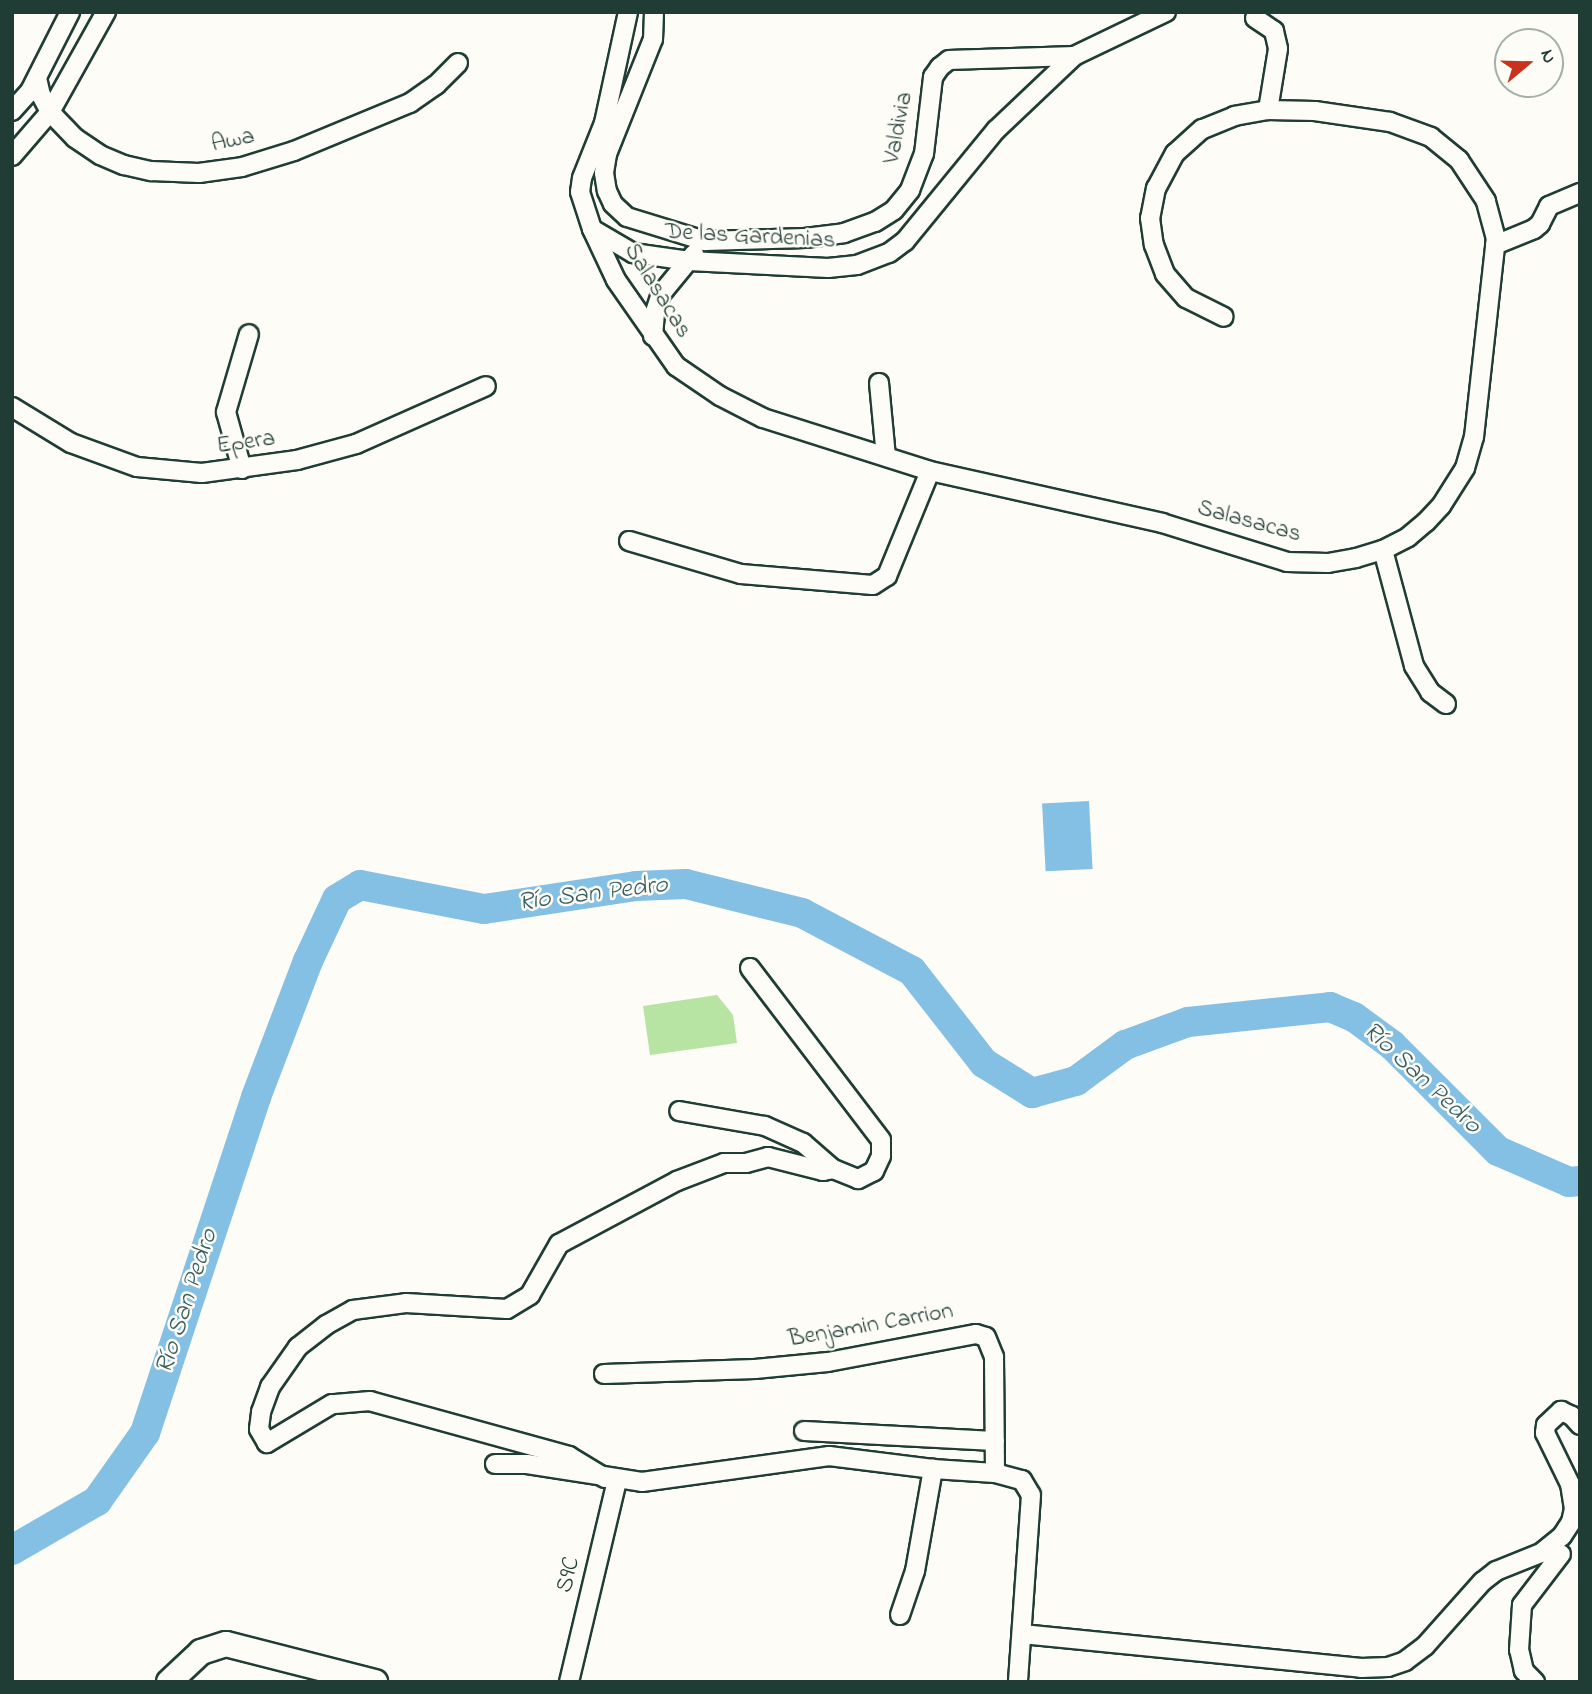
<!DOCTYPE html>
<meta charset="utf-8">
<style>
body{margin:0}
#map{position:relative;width:1592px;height:1694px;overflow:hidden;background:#fdfcf7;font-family:"Indie Flower",sans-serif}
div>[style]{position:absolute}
.green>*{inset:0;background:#b7e4a2}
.water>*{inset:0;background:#84c0e4;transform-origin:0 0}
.river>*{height:30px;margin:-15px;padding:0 15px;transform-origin:15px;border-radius:15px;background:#84c0e4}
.roads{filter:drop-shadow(2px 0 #1f3d34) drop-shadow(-2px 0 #1f3d34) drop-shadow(0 2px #1f3d34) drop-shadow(0 -2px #1f3d34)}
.minor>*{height:18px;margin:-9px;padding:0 9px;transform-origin:9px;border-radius:9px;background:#fdfcf7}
.secondary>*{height:24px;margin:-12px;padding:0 12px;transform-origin:12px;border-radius:12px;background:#fdfcf7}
span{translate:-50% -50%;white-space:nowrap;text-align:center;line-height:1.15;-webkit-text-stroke:5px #fdfcf7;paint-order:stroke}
.street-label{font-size:24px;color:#1f3d34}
.water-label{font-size:26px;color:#385e60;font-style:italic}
.frame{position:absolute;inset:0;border:14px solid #1f3d34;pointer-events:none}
.north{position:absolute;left:1494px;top:28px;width:70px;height:70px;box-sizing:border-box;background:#fdfcf7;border:2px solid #a4b0a9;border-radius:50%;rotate:71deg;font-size:19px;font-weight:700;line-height:28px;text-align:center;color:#1f3d34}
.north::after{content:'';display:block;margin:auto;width:24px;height:32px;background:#c8321e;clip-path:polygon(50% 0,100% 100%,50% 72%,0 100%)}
</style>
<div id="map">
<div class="green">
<div style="clip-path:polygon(717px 995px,733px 1015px,737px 1043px,650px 1055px,643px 1006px)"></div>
</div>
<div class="water">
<div style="left:1089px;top:801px;width:68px;height:47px;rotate:87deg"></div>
</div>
<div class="river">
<div style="left:12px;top:1550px;width:98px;rotate:-30deg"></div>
<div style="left:97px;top:1501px;width:83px;rotate:-54.8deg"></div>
<div style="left:145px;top:1433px;width:354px;rotate:-71.7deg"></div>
<div style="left:256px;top:1097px;width:146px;rotate:-69.1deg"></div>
<div style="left:308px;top:961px;width:68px;rotate:-64.9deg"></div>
<div style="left:337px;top:899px;width:27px;rotate:-31deg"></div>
<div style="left:360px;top:885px;width:126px;rotate:11deg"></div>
<div style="left:484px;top:909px;width:154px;rotate:-8.6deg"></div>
<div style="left:636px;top:886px;width:50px;rotate:-2.3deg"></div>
<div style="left:686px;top:884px;width:120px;rotate:14deg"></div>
<div style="left:802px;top:913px;width:124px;rotate:27.8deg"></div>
<div style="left:912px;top:971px;width:117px;rotate:52deg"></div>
<div style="left:984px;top:1063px;width:57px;rotate:32deg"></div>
<div style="left:1032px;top:1093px;width:46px;rotate:-15.3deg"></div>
<div style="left:1076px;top:1081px;width:61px;rotate:-36.3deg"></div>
<div style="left:1125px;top:1045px;width:67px;rotate:-20.1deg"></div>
<div style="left:1188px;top:1022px;width:143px;rotate:-6deg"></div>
<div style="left:1330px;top:1007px;width:26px;rotate:23deg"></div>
<div style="left:1354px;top:1017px;width:47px;rotate:36.4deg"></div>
<div style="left:1392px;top:1045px;width:150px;rotate:45deg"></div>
<div style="left:1498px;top:1151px;width:77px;rotate:23.6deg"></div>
<div style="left:1569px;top:1182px;width:11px;rotate:-5deg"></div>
</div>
<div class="roads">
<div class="minor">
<div style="left:628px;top:12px;width:114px;rotate:102.2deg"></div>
<div style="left:604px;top:123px;width:59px;rotate:111.8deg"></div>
<div style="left:582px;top:178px;width:14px;rotate:98deg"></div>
<div style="left:580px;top:192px;width:39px;rotate:72deg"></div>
<div style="left:592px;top:229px;width:48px;rotate:30.3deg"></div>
<div style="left:633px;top:253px;width:57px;rotate:8.1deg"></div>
<div style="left:689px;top:261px;width:139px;rotate:2.9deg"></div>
<div style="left:828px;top:268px;width:29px;rotate:-6deg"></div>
<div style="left:857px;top:265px;width:34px;rotate:-21deg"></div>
<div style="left:889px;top:253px;width:20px;rotate:-37deg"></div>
<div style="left:905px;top:241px;width:144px;rotate:-50.7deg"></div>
<div style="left:996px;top:130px;width:108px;rotate:-43.5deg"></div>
<div style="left:1074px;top:56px;width:102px;rotate:-25.6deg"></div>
<div style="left:654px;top:12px;width:27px;rotate:92deg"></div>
<div style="left:653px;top:39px;width:124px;rotate:111.8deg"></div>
<div style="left:607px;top:154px;width:19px;rotate:99deg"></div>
<div style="left:604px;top:173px;width:18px;rotate:81deg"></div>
<div style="left:607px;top:191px;width:14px;rotate:65deg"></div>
<div style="left:613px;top:204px;width:19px;rotate:43deg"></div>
<div style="left:627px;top:217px;width:82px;rotate:17.1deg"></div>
<div style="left:705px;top:241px;width:100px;rotate:-1.7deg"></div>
<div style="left:805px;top:238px;width:39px;rotate:-7deg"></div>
<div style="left:844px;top:233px;width:33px;rotate:-20deg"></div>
<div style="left:875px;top:222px;width:22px;rotate:-32deg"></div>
<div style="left:894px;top:210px;width:26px;rotate:-51deg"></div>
<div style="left:910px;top:190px;width:39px;rotate:-69deg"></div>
<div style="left:924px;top:154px;width:78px;rotate:-83.3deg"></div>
<div style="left:933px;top:77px;width:12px;rotate:-55deg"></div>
<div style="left:940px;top:67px;width:11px;rotate:-38deg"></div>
<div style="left:949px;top:60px;width:125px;rotate:-1.8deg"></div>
<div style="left:1255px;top:18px;width:23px;rotate:34deg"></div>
<div style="left:1274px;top:31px;width:18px;rotate:77deg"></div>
<div style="left:1278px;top:49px;width:62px;rotate:99.3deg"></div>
<div style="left:37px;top:78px;width:17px;rotate:77deg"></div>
<div style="left:41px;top:95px;width:19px;rotate:62deg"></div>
<div style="left:50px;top:112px;width:36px;rotate:46deg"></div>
<div style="left:75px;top:138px;width:30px;rotate:34deg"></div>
<div style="left:100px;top:155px;width:26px;rotate:23deg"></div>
<div style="left:124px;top:165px;width:28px;rotate:13deg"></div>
<div style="left:151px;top:171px;width:48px;rotate:2.4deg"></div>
<div style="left:199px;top:173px;width:43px;rotate:-7.9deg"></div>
<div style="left:242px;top:167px;width:54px;rotate:-17.1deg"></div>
<div style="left:294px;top:151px;width:126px;rotate:-22.5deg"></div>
<div style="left:410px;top:103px;width:32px;rotate:-35deg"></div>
<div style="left:436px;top:85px;width:31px;rotate:-45deg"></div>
<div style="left:12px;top:111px;width:27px;rotate:-48deg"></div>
<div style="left:30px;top:91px;width:89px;rotate:-63.1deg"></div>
<div style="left:12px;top:156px;width:58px;rotate:-49.2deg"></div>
<div style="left:50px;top:112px;width:115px;rotate:-60.8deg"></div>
<div style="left:592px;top:229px;width:56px;rotate:64.8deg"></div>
<div style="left:616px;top:280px;width:105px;rotate:55.1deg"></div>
<div style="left:676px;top:366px;width:53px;rotate:34.3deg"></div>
<div style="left:720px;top:396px;width:48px;rotate:27.1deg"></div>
<div style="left:763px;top:418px;width:175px;rotate:17.6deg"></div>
<div style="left:930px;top:471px;width:238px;rotate:12.6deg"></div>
<div style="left:1162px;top:523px;width:131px;rotate:17.3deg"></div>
<div style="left:1287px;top:562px;width:41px;rotate:1.4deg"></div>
<div style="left:1328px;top:563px;width:28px;rotate:-10deg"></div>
<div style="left:1356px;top:558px;width:28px;rotate:-17deg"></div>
<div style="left:1383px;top:550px;width:28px;rotate:-27deg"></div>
<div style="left:1408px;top:537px;width:23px;rotate:-40deg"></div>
<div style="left:1426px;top:522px;width:22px;rotate:-47deg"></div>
<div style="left:1441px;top:506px;width:45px;rotate:-57.7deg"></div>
<div style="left:1465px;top:468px;width:32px;rotate:-74deg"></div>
<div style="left:1474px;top:437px;width:199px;rotate:-83.7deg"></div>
<div style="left:1496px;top:239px;width:39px;rotate:-105deg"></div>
<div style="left:1486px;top:201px;width:49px;rotate:-123.4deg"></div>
<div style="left:1459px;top:160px;width:36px;rotate:-141deg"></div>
<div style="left:1431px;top:137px;width:44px;rotate:-159.9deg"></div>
<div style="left:1390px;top:122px;width:76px;rotate:-171.7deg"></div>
<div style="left:1315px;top:111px;width:47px;rotate:-178.8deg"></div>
<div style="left:1268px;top:110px;width:34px;rotate:170deg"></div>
<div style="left:1235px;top:116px;width:35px;rotate:158deg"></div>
<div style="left:1202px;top:129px;width:36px;rotate:138deg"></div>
<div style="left:1175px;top:153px;width:40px;rotate:118deg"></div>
<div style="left:1156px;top:188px;width:31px;rotate:101deg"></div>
<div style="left:1150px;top:218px;width:27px;rotate:82deg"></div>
<div style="left:1154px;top:245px;width:31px;rotate:69deg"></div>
<div style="left:1165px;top:274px;width:32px;rotate:49deg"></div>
<div style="left:1186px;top:298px;width:42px;rotate:26.6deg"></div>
<div style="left:1495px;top:245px;width:42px;rotate:-22.3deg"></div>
<div style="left:1534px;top:229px;width:8px;rotate:-40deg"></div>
<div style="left:1540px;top:224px;width:20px;rotate:-63deg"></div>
<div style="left:1549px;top:206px;width:34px;rotate:-23deg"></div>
<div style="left:653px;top:336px;width:24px;rotate:-85deg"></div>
<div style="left:655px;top:312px;width:19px;rotate:-72deg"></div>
<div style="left:661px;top:294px;width:52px;rotate:-50.5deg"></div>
<div style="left:879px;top:383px;width:74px;rotate:84.6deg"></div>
<div style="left:12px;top:407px;width:69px;rotate:31.4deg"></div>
<div style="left:71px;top:443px;width:70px;rotate:20deg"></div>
<div style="left:137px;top:467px;width:65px;rotate:5.3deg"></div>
<div style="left:202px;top:473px;width:96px;rotate:-7.8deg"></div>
<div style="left:297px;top:460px;width:61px;rotate:-15.2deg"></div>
<div style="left:356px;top:444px;width:142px;rotate:-24deg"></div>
<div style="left:242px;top:469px;width:59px;rotate:-105.7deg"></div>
<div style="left:226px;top:412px;width:81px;rotate:-73.6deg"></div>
<div style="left:629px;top:541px;width:117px;rotate:16.4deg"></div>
<div style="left:741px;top:574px;width:132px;rotate:4.8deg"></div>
<div style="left:873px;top:585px;width:17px;rotate:-33deg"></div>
<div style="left:887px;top:576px;width:113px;rotate:-67.7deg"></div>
<div style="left:1383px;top:550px;width:120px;rotate:75deg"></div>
<div style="left:1414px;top:666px;width:31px;rotate:58deg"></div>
<div style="left:1430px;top:692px;width:20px;rotate:37deg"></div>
<div style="left:750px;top:968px;width:216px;rotate:52.7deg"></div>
<div style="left:881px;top:1140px;width:16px;rotate:90deg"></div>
<div style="left:881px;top:1156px;width:17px;rotate:115deg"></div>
<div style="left:874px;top:1171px;width:18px;rotate:153deg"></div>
<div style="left:858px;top:1179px;width:27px;rotate:-158deg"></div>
<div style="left:604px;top:1374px;width:151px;rotate:-1.9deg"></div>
<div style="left:755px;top:1369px;width:73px;rotate:-5.5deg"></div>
<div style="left:828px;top:1362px;width:151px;rotate:-10.7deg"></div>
<div style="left:976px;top:1334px;width:10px;rotate:17deg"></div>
<div style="left:986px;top:1337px;width:22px;rotate:68deg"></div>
<div style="left:994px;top:1357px;width:116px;rotate:89.5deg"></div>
<div style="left:804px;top:1431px;width:191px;rotate:3deg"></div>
<div style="left:495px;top:1464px;width:32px"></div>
<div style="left:527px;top:1464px;width:116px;rotate:8.9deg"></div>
<div style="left:642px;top:1482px;width:189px;rotate:-7.9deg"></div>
<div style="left:829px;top:1456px;width:105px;rotate:7.1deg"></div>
<div style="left:933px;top:1469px;width:62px;rotate:3.7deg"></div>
<div style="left:995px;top:1473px;width:28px;rotate:15deg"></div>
<div style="left:1022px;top:1480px;width:17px;rotate:59deg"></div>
<div style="left:1031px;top:1495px;width:187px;rotate:94deg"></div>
<div style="left:605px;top:1478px;width:42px;rotate:-148.6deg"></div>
<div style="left:569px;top:1456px;width:206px;rotate:-164.6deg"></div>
<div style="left:370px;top:1401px;width:38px;rotate:175deg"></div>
<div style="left:332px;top:1404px;width:76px;rotate:149deg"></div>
<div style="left:267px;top:1443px;width:16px;rotate:-120deg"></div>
<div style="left:259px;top:1429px;width:17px;rotate:-83deg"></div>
<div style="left:261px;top:1412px;width:27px;rotate:-70deg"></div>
<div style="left:270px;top:1387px;width:49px;rotate:-55deg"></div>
<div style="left:298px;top:1347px;width:36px;rotate:-38deg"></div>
<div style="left:326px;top:1325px;width:31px;rotate:-29deg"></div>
<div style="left:353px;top:1310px;width:53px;rotate:-7.5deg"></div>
<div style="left:406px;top:1303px;width:101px;rotate:3.4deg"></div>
<div style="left:507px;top:1309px;width:27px;rotate:-31deg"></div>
<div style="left:530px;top:1295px;width:59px;rotate:-60.4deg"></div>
<div style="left:559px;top:1244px;width:134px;rotate:-28.1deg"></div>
<div style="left:677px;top:1181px;width:50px;rotate:-21deg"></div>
<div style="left:724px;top:1163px;width:22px"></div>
<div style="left:746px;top:1163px;width:23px;rotate:-15deg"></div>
<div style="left:768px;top:1157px;width:57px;rotate:14.3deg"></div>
<div style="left:823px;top:1171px;width:10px;rotate:-11deg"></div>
<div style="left:833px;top:1169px;width:40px;rotate:-139deg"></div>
<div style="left:803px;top:1143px;width:42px;rotate:-155.9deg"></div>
<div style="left:765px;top:1126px;width:87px;rotate:-170.1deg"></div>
<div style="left:900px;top:1615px;width:46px;rotate:-71.2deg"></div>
<div style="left:915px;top:1571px;width:104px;rotate:-80deg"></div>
<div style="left:1022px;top:1634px;width:341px;rotate:5.7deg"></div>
<div style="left:1361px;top:1668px;width:27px;rotate:-2deg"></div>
<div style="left:1388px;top:1667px;width:18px;rotate:-19deg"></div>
<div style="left:1405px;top:1661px;width:25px;rotate:-37deg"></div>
<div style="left:1425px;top:1646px;width:86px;rotate:-48.3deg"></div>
<div style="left:1482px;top:1582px;width:18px;rotate:-38deg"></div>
<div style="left:1496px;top:1571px;width:48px;rotate:-21.8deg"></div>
<div style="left:1541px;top:1553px;width:27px;rotate:-39deg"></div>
<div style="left:1562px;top:1536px;width:17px;rotate:-57deg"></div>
<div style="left:1571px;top:1522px;width:13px;rotate:-77deg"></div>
<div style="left:1574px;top:1509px;width:25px;rotate:-99deg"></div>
<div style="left:1570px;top:1484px;width:57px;rotate:-116.1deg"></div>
<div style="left:1545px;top:1433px;width:8px;rotate:-83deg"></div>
<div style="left:1546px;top:1425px;width:21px;rotate:-43deg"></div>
<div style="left:1561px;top:1411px;width:12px;rotate:24deg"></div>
<div style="left:1572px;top:1416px;width:12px;rotate:48deg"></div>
<div style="left:569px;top:1682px;width:208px;rotate:-76.6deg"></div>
<div style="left:1535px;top:1682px;width:16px;rotate:-135deg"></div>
<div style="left:1524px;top:1671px;width:22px;rotate:-103deg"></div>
<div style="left:1519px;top:1650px;width:45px;rotate:-86.2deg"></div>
<div style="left:1522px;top:1605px;width:64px;rotate:-52.6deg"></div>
</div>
<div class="secondary">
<div style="left:169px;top:1682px;width:44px;rotate:-43.2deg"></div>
<div style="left:201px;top:1652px;width:26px;rotate:-18deg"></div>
<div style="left:226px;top:1644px;width:154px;rotate:14.3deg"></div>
</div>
</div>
<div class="street-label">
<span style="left:899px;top:128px;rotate:-79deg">Valdivia</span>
<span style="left:233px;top:141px;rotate:-12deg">Awa</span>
<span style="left:750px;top:237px;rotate:3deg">De las Gardenias</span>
<span style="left:657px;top:291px;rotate:58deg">Salasacas</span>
<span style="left:246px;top:443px;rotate:-8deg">Epera</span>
<span style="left:1249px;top:522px;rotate:15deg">Salasacas</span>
<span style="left:871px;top:1326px;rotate:-10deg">Benjamin Carrion</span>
<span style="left:569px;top:1575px;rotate:-77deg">S9C</span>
</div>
<div class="water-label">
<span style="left:593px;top:895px;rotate:-7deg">Río San Pedro</span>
<span style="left:1421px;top:1079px;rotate:43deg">Río San Pedro</span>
<span style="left:188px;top:1302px;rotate:-72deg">Río San Pedro</span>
</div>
<div class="frame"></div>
<div class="north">N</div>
</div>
